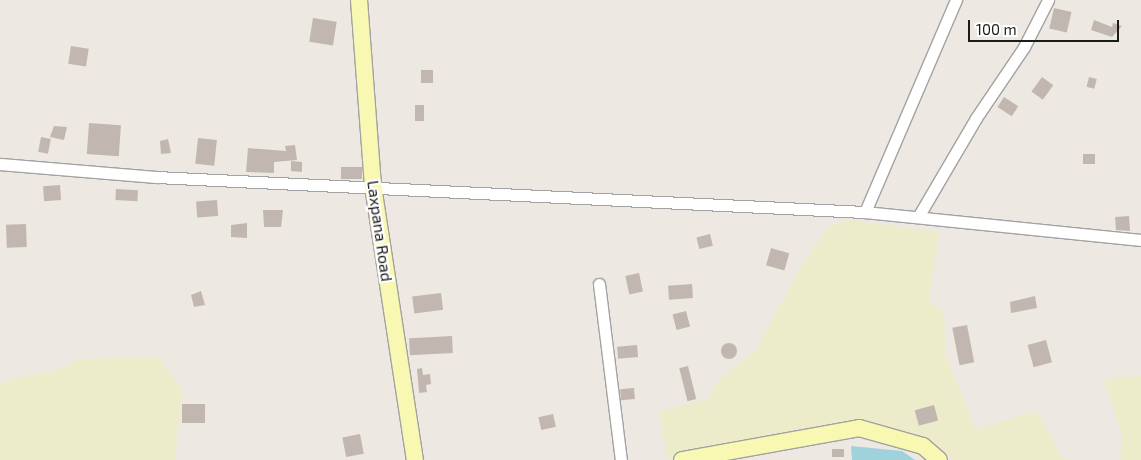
<!DOCTYPE html>
<style>
body{margin:0}
#map{position:relative;width:1141px;height:460px;overflow:hidden;background:#ede8e1;font-family:"Exo 2",sans-serif}
div>[style]{position:absolute}
.farmland>*{inset:0;background:#ececcb}
.water>*{inset:0;background:#a0d2db}
.building>*{inset:0;background:#c1b7b0;transform-origin:0 0}
.round{border-radius:50%}
.roads{filter:drop-shadow(1px 0 #a2a2a2) drop-shadow(-1px 0 #a2a2a2) drop-shadow(0 1px #a2a2a2) drop-shadow(0 -1px #a2a2a2)}
.street>*{height:11px;margin:-5.5px;padding:0 5.5px;transform-origin:5.5px;border-radius:5.5px;background:#fff}
.secondary>*{height:16px;margin:-8px;padding:0 8px;transform-origin:8px;border-radius:8px;background:#f9f8b3}
span{translate:-50% -50%;white-space:nowrap;text-align:center;line-height:1.15;-webkit-text-stroke:4.5px #fff;paint-order:stroke}
.street-label{font-size:16px;color:#1b1b1b}
.scale{position:absolute;left:968px;top:20px;width:151px;height:22px;box-sizing:border-box;border:2px solid #1b1b1b;border-top:0;padding-left:6px;font-size:15px;line-height:18px;white-space:nowrap;color:#1b1b1b;-webkit-text-stroke:4px #fff;paint-order:stroke}
</style>
<div id="map">
<div class="farmland">
<div style="clip-path:polygon(849px 220px,939px 232px,929px 302px,944px 312px,946px 356px,975px 429px,1037px 411px,1062px 457px,1074px 460px,953px 460px,922px 436px,875px 425px,741px 441px,668px 460px,658px 411px,708px 400px,719px 379px,756px 350px,801px 266px,828px 227px)"></div>
<div style="clip-path:polygon(159px 357px,182px 390px,175px 460px,0 460px,0 382px,63px 368px,79px 359px)"></div>
<div style="clip-path:polygon(1141px 375px,1141px 460px,1118px 460px,1122px 459px,1121px 432px,1104px 380px)"></div>
</div>
<div class="water">
<div style="clip-path:polygon(851px 446px,902px 451px,915px 460px,852px 460px)"></div>
</div>
<div class="building">
<div style="left:1054px;top:8px;width:18px;height:21px;rotate:13deg"></div>
<div style="left:313px;top:18px;width:24px;height:24px;rotate:9deg"></div>
<div style="clip-path:polygon(1094px 20px,1112px 27px,1113px 23px,1122px 26px,1112px 37px,1091px 30px)"></div>
<div style="left:71px;top:46px;width:18px;height:18px;rotate:9deg"></div>
<div style="left:433px;top:70px;width:13px;height:12px;rotate:90deg"></div>
<div style="left:1042px;top:77px;width:14px;height:18px;rotate:36deg"></div>
<div style="left:1089px;top:77px;width:8px;height:10px;rotate:14deg"></div>
<div style="left:1004px;top:97px;width:17px;height:12px;rotate:33deg"></div>
<div style="left:415px;top:105px;width:9px;height:16px"></div>
<div style="left:89px;top:123px;width:32px;height:31px;rotate:4deg"></div>
<div style="clip-path:polygon(54px 126px,67px 127px,64px 140px,50px 137px)"></div>
<div style="left:41px;top:137px;width:10px;height:15px;rotate:11deg"></div>
<div style="left:198px;top:138px;width:19px;height:26px;rotate:6deg"></div>
<div style="clip-path:polygon(168px 139px,171px 153px,161px 154px,160px 141px)"></div>
<div style="clip-path:polygon(295px 145px,297px 160px,274px 162px,274px 173px,246px 172px,248px 148px,286px 151px,285px 146px)"></div>
<div style="left:1083px;top:154px;width:12px;height:10px"></div>
<div style="clip-path:polygon(291px 161px,302px 162px,302px 172px,291px 171px)"></div>
<div style="left:341px;top:167px;width:21px;height:12px"></div>
<div style="left:60px;top:185px;width:15px;height:17px;rotate:86deg"></div>
<div style="left:116px;top:189px;width:22px;height:11px;rotate:3deg"></div>
<div style="left:217px;top:200px;width:16px;height:21px;rotate:86deg"></div>
<div style="clip-path:polygon(263px 210px,283px 210px,281px 227px,264px 227px)"></div>
<div style="clip-path:polygon(1129px 216px,1130px 231px,1116px 230px,1115px 217px)"></div>
<div style="clip-path:polygon(247px 223px,247px 238px,231px 237px,231px 225px)"></div>
<div style="left:26px;top:224px;width:23px;height:20px;rotate:88deg"></div>
<div style="left:710px;top:234px;width:12px;height:14px;rotate:76deg"></div>
<div style="left:771px;top:248px;width:19px;height:18px;rotate:16deg"></div>
<div style="left:639px;top:273px;width:19px;height:14px;rotate:78deg"></div>
<div style="left:692px;top:284px;width:14px;height:24px;rotate:86deg"></div>
<div style="clip-path:polygon(201px 291px,205px 305px,194px 307px,191px 295px)"></div>
<div style="left:441px;top:293px;width:17px;height:29px;rotate:83deg"></div>
<div style="clip-path:polygon(1035px 296px,1037px 308px,1011px 313px,1010px 302px)"></div>
<div style="left:686px;top:311px;width:16px;height:14px;rotate:75deg"></div>
<div style="left:967px;top:325px;width:38px;height:15px;rotate:79deg"></div>
<div style="left:452px;top:336px;width:17px;height:43px;rotate:87deg"></div>
<div style="left:1046px;top:340px;width:23px;height:19px;rotate:75deg"></div>
<div class="round" style="left:721px;top:343px;width:16px;height:16px"></div>
<div style="left:637px;top:345px;width:12px;height:20px;rotate:85deg"></div>
<div style="left:688px;top:366px;width:34px;height:9px;rotate:76deg"></div>
<div style="clip-path:polygon(422px 368px,423px 375px,430px 374px,431px 384px,426px 385px,427px 392px,419px 393px,417px 369px)"></div>
<div style="left:634px;top:388px;width:11px;height:14px;rotate:85deg"></div>
<div style="left:182px;top:404px;width:23px;height:19px"></div>
<div style="left:934px;top:405px;width:16px;height:20px;rotate:75deg"></div>
<div style="left:553px;top:414px;width:13px;height:15px;rotate:77deg"></div>
<div style="left:360px;top:434px;width:20px;height:18px;rotate:79deg"></div>
<div style="left:832px;top:449px;width:12px;height:8px"></div>
</div>
<div class="roads">
<div class="street">
<div style="left:0;top:164px;width:157px;rotate:4.8deg"></div>
<div style="left:156px;top:177px;width:710px;rotate:2.83deg"></div>
<div style="left:865px;top:212px;width:231px;rotate:-66.8deg"></div>
<div style="left:865px;top:212px;width:277px;rotate:5.8deg"></div>
<div style="left:918px;top:217px;width:115px;rotate:-59.6deg"></div>
<div style="left:976px;top:118px;width:86px;rotate:-55.9deg"></div>
<div style="left:1024px;top:47px;width:53px;rotate:-62.9deg"></div>
<div style="left:599px;top:284px;width:177px;rotate:82.9deg"></div>
</div>
<div class="secondary">
<div style="left:359px;top:0;width:187px;rotate:85.7deg"></div>
<div style="left:373px;top:186px;width:277px;rotate:81.3deg"></div>
<div style="left:682px;top:460px;width:180px;rotate:-10.2deg"></div>
<div style="left:859px;top:428px;width:66px;rotate:15.7deg"></div>
<div style="left:923px;top:446px;width:21px;rotate:41deg"></div>
</div>
</div>
<div class="street-label">
<span style="left:380px;top:231px;rotate:82deg">Laxpana Road</span>
</div>
<div class="scale">100 m</div>
</div>
